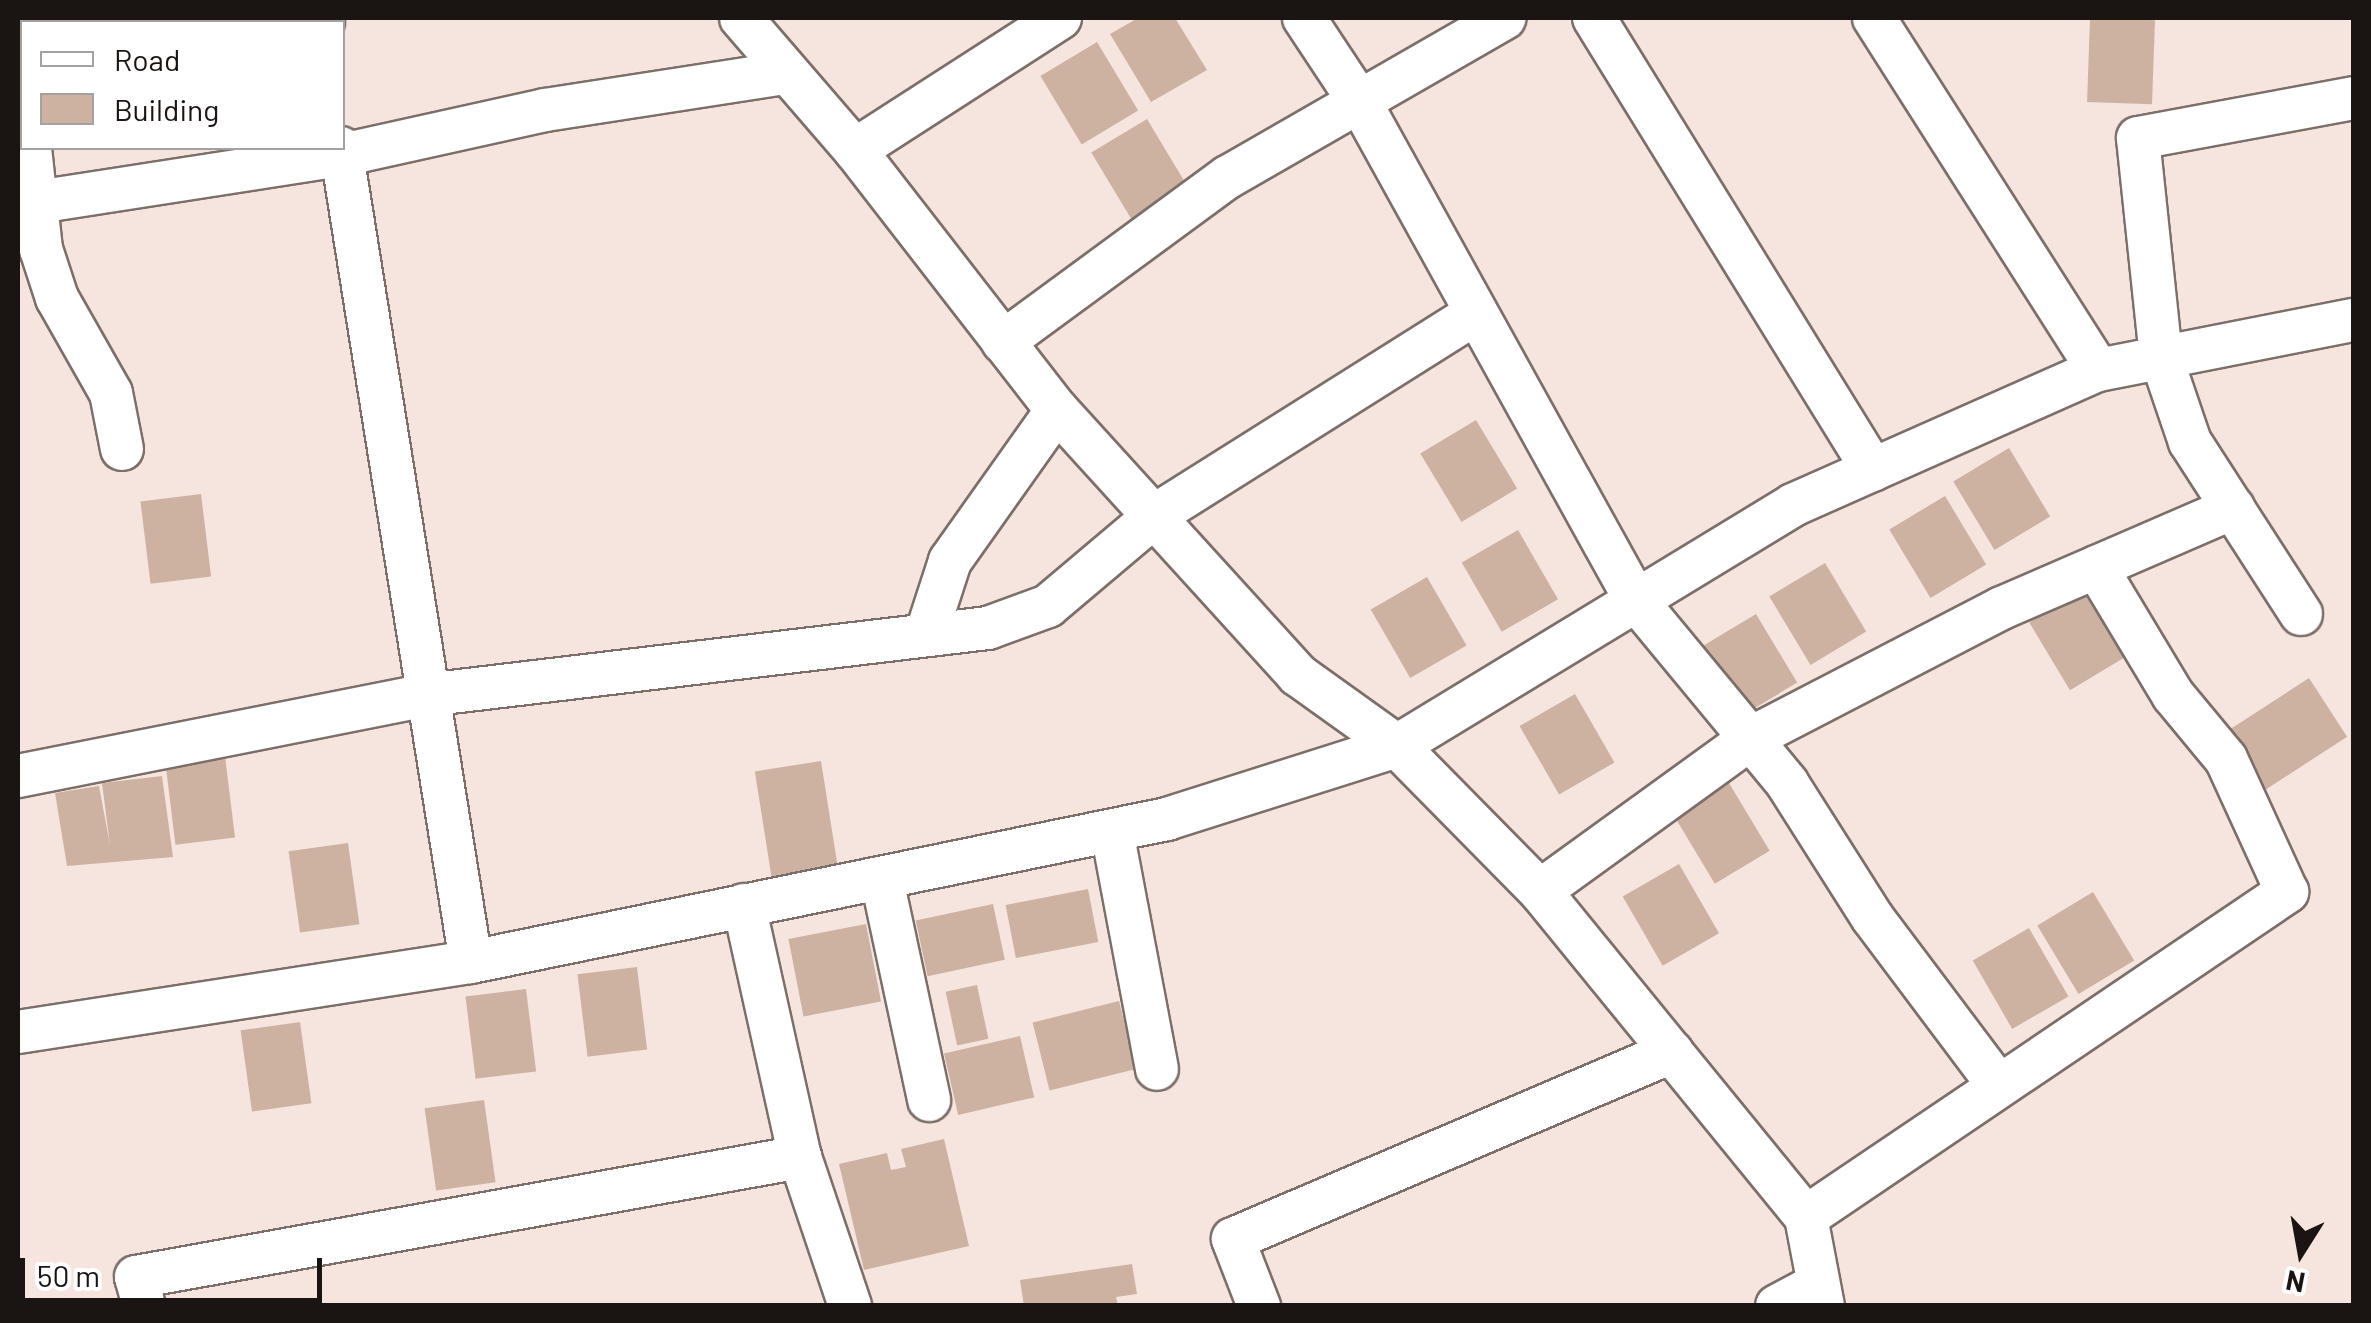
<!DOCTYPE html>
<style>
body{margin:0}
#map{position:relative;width:2371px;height:1323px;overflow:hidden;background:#f5e5de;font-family:Barlow,sans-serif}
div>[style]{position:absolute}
.building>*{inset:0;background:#ceb2a1;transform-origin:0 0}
.roads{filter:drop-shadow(2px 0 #7c6f69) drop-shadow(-2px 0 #7c6f69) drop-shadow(0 2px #7c6f69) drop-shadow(0 -2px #7c6f69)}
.street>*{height:42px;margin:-21px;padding:0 21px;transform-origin:21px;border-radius:21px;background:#fff}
span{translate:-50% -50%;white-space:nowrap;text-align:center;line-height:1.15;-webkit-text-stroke:9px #fff;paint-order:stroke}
.frame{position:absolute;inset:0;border:20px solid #1a1513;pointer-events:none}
.legend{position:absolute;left:20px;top:20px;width:325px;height:130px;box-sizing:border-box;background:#fff;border:2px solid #a3a1a1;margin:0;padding:12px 18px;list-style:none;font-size:30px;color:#1a1513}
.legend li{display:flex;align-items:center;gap:20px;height:50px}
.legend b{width:50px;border:2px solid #a3a1a1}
.north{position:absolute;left:2251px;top:1203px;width:100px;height:100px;-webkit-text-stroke:8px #fff;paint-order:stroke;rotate:191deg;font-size:28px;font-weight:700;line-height:40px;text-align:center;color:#1a1513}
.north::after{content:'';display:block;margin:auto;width:35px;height:45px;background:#1a1513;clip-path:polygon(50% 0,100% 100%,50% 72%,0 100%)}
.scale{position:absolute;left:20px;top:1258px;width:302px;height:45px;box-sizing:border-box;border:5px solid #1a1513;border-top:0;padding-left:12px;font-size:30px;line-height:35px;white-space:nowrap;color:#1a1513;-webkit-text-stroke:8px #fff;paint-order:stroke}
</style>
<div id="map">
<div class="building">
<div style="clip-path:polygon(1138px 18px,1175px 18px,1207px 70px,1151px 102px,1110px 34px)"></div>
<div style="left:2090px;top:18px;width:65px;height:84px;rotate:2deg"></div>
<div style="left:1097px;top:42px;width:80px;height:66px;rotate:59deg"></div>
<div style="left:1147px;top:119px;width:80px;height:65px;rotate:59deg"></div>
<div style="left:1476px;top:420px;width:80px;height:65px;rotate:59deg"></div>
<div style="left:2009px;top:448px;width:80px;height:65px;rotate:59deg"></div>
<div style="left:201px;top:494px;width:83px;height:61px;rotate:83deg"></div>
<div style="left:1945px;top:496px;width:80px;height:65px;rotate:59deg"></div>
<div style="left:1518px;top:530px;width:80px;height:65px;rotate:60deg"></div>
<div style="left:1825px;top:563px;width:80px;height:65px;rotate:59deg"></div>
<div style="left:1427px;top:577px;width:79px;height:65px;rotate:60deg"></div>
<div style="left:2085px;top:589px;width:79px;height:65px;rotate:59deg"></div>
<div style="left:1756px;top:614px;width:80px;height:65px;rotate:59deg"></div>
<div style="left:2309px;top:678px;width:70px;height:100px;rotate:57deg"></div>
<div style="left:1575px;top:694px;width:79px;height:64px;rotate:60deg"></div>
<div style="left:225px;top:756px;width:82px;height:60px;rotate:83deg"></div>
<div style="left:821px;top:761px;width:109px;height:67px;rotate:81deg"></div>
<div style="clip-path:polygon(162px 776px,173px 857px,67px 866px,55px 793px,99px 786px,110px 845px,102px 783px)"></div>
<div style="left:1729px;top:783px;width:79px;height:64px;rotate:59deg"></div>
<div style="left:348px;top:843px;width:82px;height:60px;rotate:82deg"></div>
<div style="left:1679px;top:864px;width:80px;height:65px;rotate:60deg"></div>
<div style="left:1088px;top:889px;width:54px;height:84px;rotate:79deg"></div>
<div style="left:2093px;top:892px;width:80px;height:65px;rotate:59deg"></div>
<div style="left:993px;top:904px;width:57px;height:79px;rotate:78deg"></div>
<div style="left:866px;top:924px;width:79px;height:79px;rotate:79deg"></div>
<div style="left:2029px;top:928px;width:79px;height:65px;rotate:60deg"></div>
<div style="left:637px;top:967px;width:83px;height:60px;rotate:83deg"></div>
<div style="left:977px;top:985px;width:55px;height:32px;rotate:78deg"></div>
<div style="left:526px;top:989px;width:83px;height:61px;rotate:83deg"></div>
<div style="left:1119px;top:1001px;width:70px;height:89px;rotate:76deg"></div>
<div style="left:300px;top:1022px;width:82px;height:60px;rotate:82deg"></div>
<div style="left:1020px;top:1036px;width:63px;height:78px;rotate:77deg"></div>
<div style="left:484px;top:1100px;width:83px;height:60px;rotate:82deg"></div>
<div style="clip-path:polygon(944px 1139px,969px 1246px,864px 1270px,839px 1164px,887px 1153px,891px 1170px,906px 1167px,901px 1149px)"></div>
<div style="clip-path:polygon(1132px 1264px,1137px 1294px,1116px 1297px,1118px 1306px,1024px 1306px,1020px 1280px)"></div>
</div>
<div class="roads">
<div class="street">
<div style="left:20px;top:18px;width:35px;rotate:87deg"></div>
<div style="left:322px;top:18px;width:4px;rotate:76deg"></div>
<div style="left:741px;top:18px;width:174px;rotate:49.2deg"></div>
<div style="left:855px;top:150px;width:329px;rotate:52.2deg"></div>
<div style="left:1057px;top:410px;width:358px;rotate:47.7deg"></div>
<div style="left:1298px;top:675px;width:122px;rotate:35.6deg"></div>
<div style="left:1397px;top:746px;width:204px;rotate:45.4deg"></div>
<div style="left:1540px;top:891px;width:421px;rotate:50.8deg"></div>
<div style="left:1806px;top:1217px;width:91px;rotate:79.2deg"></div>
<div style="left:1304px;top:18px;width:103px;rotate:56.5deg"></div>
<div style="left:1361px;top:104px;width:566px;rotate:61.03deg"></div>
<div style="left:1635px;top:599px;width:239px;rotate:50.4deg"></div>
<div style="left:1787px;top:783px;width:159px;rotate:57.6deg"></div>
<div style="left:1872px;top:917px;width:211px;rotate:53.1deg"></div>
<div style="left:1594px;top:18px;width:531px;rotate:58.31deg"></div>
<div style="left:1874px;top:18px;width:417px;rotate:57.5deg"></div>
<div style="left:30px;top:148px;width:102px;rotate:83.8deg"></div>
<div style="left:41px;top:249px;width:52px;rotate:71.9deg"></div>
<div style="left:57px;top:298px;width:109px;rotate:60.4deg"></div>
<div style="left:111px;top:393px;width:57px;rotate:78.9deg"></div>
<div style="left:341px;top:148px;width:824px;rotate:80.93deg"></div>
<div style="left:855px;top:150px;width:244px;rotate:-32.8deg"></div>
<div style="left:18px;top:205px;width:328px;rotate:-8.8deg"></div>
<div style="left:342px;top:155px;width:208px;rotate:-12.5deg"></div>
<div style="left:545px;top:110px;width:241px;rotate:-8.8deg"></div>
<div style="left:1003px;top:342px;width:279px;rotate:-36.3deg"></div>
<div style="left:1228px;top:177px;width:319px;rotate:-29.9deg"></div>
<div style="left:2301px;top:614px;width:205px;rotate:-122.8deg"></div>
<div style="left:2190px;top:442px;width:90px;rotate:-108.8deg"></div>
<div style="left:2161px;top:357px;width:220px;rotate:-96deg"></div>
<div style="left:2138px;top:138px;width:220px;rotate:-10.5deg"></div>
<div style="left:926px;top:635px;width:78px;rotate:-72deg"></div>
<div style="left:950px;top:561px;width:185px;rotate:-54.7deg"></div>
<div style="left:18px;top:776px;width:416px;rotate:-11.2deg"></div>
<div style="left:426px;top:695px;width:566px;rotate:-6.8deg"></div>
<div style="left:988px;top:628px;width:64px;rotate:-20.1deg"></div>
<div style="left:1048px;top:606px;width:143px;rotate:-40.2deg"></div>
<div style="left:1157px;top:514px;width:376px;rotate:-32.2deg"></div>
<div style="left:1112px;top:831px;width:242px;rotate:79.3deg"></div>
<div style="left:882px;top:880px;width:225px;rotate:77.9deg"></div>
<div style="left:1540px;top:891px;width:263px;rotate:-35.9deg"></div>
<div style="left:1753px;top:737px;width:280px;rotate:-27.4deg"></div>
<div style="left:2002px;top:608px;width:252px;rotate:-23.4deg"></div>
<div style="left:744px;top:905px;width:258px;rotate:77.5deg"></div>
<div style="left:800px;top:1157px;width:157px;rotate:71.4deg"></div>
<div style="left:18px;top:1032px;width:458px;rotate:-8.8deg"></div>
<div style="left:471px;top:962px;width:711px;rotate:-11.61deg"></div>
<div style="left:1167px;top:819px;width:241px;rotate:-17.6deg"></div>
<div style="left:1397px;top:746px;width:464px;rotate:-31.3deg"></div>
<div style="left:1793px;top:505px;width:334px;rotate:-23.9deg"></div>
<div style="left:2098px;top:370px;width:261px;rotate:-11.1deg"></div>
<div style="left:1806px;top:1217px;width:581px;rotate:-34.05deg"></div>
<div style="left:2287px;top:892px;width:146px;rotate:-114.6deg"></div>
<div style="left:2226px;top:759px;width:83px;rotate:-129.6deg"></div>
<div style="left:2173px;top:695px;width:149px;rotate:-121deg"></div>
<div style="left:144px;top:1306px;width:30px;rotate:-105deg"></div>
<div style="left:136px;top:1277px;width:675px;rotate:-10.24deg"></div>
<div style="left:1259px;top:1306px;width:72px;rotate:-111.2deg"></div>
<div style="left:1233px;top:1239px;width:477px;rotate:-23.1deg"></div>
<div style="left:1777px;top:1306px;width:43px;rotate:-27.8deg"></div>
</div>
</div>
<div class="frame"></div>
<ul class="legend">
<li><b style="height:12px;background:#fff"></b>Road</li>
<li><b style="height:28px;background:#ceb2a1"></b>Building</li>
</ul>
<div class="north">N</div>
<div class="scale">50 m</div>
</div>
